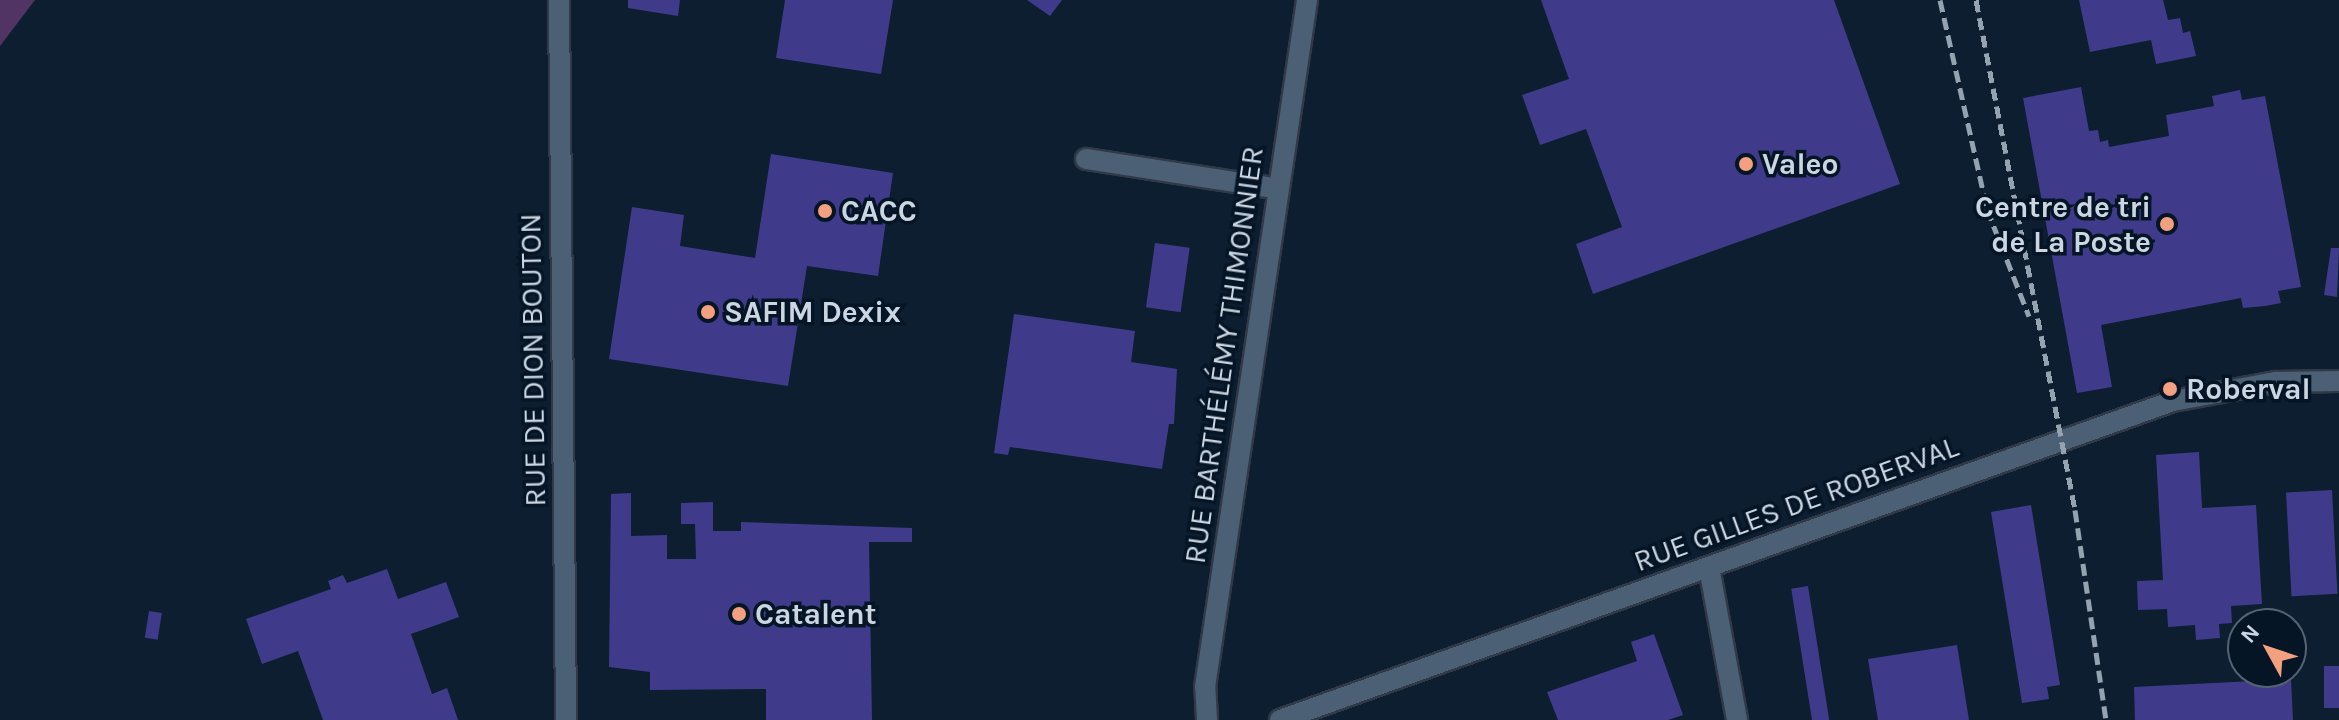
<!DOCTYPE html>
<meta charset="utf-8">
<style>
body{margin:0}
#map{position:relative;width:2339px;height:720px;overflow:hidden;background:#0d1e30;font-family:Karla,sans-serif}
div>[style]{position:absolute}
.green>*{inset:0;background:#523464}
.building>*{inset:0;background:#3f3b8a;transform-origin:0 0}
.roads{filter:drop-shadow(2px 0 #313948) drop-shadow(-2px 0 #313948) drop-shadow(0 2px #313948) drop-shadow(0 -2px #313948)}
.minor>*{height:20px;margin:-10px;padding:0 10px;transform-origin:10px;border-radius:10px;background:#4c6075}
.rail>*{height:5px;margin-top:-2.5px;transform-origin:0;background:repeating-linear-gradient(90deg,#95a2b0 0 12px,transparent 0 18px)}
.dots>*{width:22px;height:22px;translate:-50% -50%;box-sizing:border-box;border:4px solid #051526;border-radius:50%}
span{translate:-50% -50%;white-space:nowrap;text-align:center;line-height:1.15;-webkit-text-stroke:7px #051526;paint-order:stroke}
.poi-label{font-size:30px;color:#cbd6e2;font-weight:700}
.left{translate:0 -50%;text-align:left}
.right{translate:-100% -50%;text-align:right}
.street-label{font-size:30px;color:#cbd6e2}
.north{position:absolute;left:2227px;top:608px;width:80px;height:80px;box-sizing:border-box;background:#051526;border:2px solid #546271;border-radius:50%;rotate:310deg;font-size:22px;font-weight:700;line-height:32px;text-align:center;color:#cbd6e2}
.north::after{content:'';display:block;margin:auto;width:28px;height:36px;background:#f2a07f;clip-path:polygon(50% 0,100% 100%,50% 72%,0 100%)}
</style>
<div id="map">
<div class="green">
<div style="clip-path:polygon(0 0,35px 0,0 46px)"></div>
</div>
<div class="building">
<div style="clip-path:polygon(628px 0,680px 0,678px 16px,628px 8px)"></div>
<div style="clip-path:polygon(785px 0,893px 0,881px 74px,776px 58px)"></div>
<div style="clip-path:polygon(1027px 0,1062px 0,1050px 16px)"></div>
<div style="clip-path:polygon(1541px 0,1834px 0,1900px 184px,1593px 294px,1576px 244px,1622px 227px,1586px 129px,1540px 145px,1522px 95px,1569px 79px)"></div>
<div style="clip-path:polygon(2079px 0,2163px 0,2168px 20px,2180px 18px,2183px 33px,2190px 31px,2196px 56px,2156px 64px,2151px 40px,2090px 52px)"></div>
<div style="clip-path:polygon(2081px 87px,2089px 131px,2098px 130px,2100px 142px,2108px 140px,2109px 147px,2169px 136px,2166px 115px,2214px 106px,2212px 96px,2240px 90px,2242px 100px,2265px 96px,2301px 287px,2278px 291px,2281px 303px,2265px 306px,2243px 308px,2241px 298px,2101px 325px,2112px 387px,2077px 393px,2023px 98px)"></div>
<div style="clip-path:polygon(771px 154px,893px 173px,878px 276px,807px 266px,788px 386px,609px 359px,632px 207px,684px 215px,680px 246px,755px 258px)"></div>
<div style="left:1155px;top:243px;width:35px;height:65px;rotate:8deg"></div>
<div style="clip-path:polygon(2331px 248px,2339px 248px,2337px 297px,2324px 295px)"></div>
<div style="clip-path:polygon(1014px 314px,1135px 331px,1131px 362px,1177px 369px,1174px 424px,1169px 424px,1162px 469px,1010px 447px,1008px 455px,994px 453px)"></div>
<div style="clip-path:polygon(2199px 452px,2202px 508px,2256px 505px,2262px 604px,2231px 606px,2232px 623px,2219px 624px,2220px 638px,2196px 640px,2195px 625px,2168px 627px,2167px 609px,2138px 610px,2137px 581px,2163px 580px,2156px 455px)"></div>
<div style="left:2332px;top:490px;width:104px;height:46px;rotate:87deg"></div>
<div style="clip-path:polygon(631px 493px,631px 536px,667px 535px,667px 559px,696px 559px,695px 524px,681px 524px,681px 503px,713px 502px,713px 531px,741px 531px,741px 522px,912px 528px,912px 542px,869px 542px,872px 720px,766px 720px,766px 689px,650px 690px,650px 672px,609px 667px,611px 494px)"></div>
<div style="clip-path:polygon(2031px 505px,2060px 685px,2047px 687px,2049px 699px,2022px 703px,1991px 512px)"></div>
<div style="clip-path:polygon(387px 569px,398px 599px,446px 582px,459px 617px,411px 634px,432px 694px,447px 688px,458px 720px,323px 720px,298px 651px,262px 664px,246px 619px,331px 589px,328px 581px,343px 575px,347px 583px)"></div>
<div style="left:1808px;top:586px;width:136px;height:17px;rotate:81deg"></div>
<div style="left:149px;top:611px;width:13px;height:27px;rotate:9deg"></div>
<div style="clip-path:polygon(1654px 634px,1683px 715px,1668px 720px,1558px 720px,1547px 692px,1637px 661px,1631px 642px)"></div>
<div style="clip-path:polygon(1957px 645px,1969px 720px,1878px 720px,1868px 659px)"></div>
<div style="left:2324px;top:666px;width:15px;height:42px"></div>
<div style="clip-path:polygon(2291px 679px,2293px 720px,2135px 720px,2134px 687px)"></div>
</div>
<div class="roads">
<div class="minor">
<div style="left:559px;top:0;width:720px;rotate:89.44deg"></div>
<div style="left:1086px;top:159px;width:195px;rotate:8.8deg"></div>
<div style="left:1709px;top:567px;width:156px;rotate:79.6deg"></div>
<div style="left:1207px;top:720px;width:33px;rotate:-93deg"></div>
<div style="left:1205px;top:687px;width:695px;rotate:-81.55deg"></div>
<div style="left:1280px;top:720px;width:948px;rotate:-19.66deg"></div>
<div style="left:2173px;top:401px;width:105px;rotate:-10.5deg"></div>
<div style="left:2276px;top:382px;width:63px;rotate:-0.9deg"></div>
</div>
</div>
<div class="rail">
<div style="left:1940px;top:0;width:214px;rotate:77.3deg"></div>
<div style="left:1987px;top:209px;width:115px;rotate:68.6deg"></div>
<div style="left:1976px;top:0;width:520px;rotate:79.01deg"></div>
<div style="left:2075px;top:510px;width:212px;rotate:81.6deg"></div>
</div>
<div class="dots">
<div style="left:1746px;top:164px;background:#f2a07f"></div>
<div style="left:825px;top:211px;background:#f2a07f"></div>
<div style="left:2167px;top:224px;background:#f2a07f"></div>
<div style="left:708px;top:312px;background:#f2a07f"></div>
<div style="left:2170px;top:389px;background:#f2a07f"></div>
<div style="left:739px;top:614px;background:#f2a07f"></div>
</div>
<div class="poi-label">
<span class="left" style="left:1762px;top:164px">Valeo</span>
<span class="right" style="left:2151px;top:224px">Centre de tri<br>de La Poste</span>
<span class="left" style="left:841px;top:211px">CACC</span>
<span class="left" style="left:724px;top:312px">SAFIM Dexix</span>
<span class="left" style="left:2186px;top:389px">Roberval</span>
<span class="left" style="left:755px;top:614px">Catalent</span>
</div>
<div class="street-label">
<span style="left:1224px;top:355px;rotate:-82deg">RUE BARTHÉLÉMY THIMONNIER</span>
<span style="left:533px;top:360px;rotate:-91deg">RUE DE DION BOUTON</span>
<span style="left:1796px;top:504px;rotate:-20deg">RUE GILLES DE ROBERVAL</span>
</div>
<div class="north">N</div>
</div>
